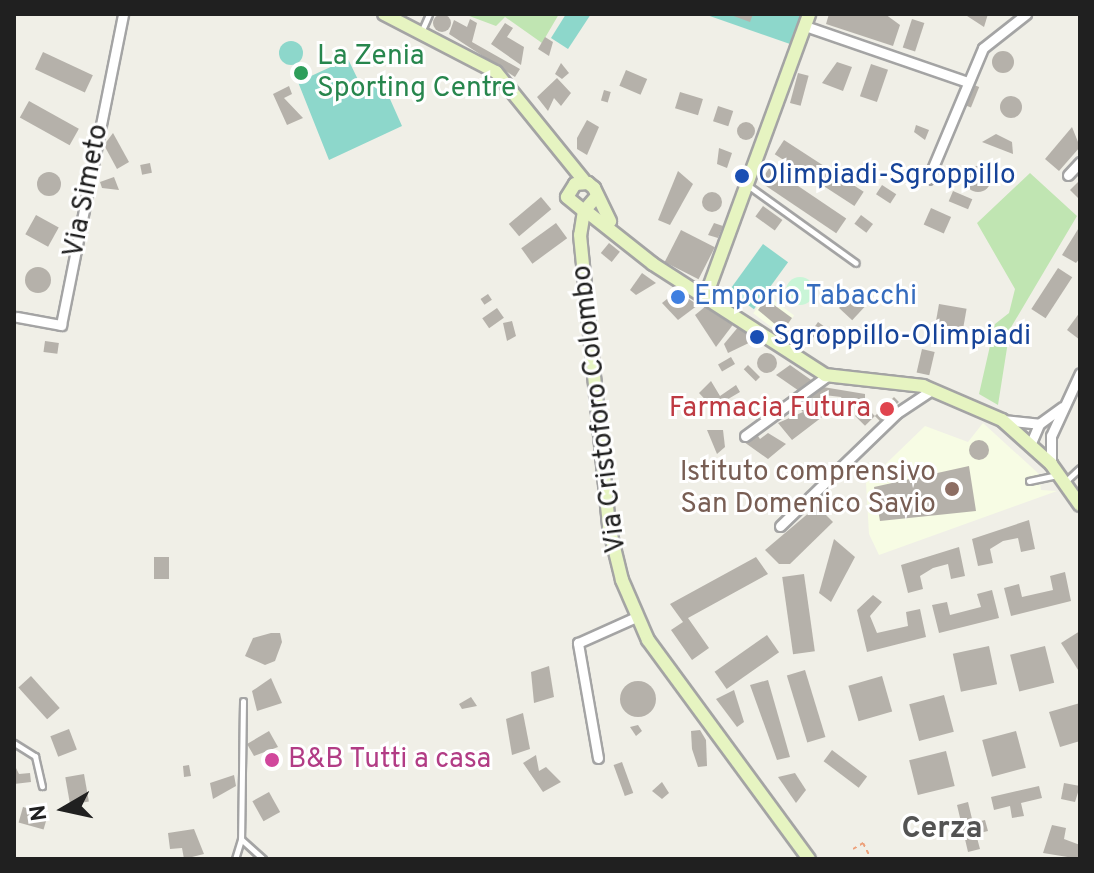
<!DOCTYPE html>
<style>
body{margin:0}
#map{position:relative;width:1094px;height:873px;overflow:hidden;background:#f0efe7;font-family:Overpass,sans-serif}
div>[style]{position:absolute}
.education>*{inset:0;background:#f7fce4;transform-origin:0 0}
.grass>*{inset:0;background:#c0e5b2}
.park>*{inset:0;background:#c9f5d7}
.round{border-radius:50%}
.pitch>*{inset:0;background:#8dd7cb;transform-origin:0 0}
.building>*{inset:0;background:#b5b1aa;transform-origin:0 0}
.path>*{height:2px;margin-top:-1px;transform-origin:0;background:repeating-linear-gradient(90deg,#eda17b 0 4px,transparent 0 8px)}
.roads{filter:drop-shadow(2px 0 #a4a4a4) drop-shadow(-2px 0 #a4a4a4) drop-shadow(0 2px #a4a4a4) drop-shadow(0 -2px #a4a4a4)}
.lane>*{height:5px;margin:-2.5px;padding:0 2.5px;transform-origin:2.5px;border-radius:2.5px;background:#fff}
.street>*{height:9px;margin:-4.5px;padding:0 4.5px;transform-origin:4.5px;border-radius:4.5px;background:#fff}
.secondary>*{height:12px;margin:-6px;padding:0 6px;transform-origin:6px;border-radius:6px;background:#e6f4c1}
.dots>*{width:22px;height:22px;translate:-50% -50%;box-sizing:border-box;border:4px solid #fff;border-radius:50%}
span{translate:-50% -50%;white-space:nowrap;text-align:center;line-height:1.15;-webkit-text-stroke:6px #fff;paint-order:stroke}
.leisure-label{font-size:28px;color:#27864d}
.left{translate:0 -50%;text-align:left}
.transit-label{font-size:28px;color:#164399}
.street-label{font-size:28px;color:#202020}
.shop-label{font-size:28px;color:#366cbe}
.health-label{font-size:28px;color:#be3a42}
.right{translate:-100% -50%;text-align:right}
.education-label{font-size:28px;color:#785e54}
.hotel-label{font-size:28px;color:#b23c85}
.neighbourhood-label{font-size:30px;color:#535353;font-weight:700}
.frame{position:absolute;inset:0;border:16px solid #202020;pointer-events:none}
.north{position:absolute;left:24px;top:769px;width:80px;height:80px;-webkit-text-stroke:6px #fff;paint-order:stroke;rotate:261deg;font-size:22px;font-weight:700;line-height:32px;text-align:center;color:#202020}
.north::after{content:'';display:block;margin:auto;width:28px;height:36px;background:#202020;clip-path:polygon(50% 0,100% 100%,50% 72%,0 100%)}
</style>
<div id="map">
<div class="education">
<div style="left:767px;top:295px;width:34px;height:23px;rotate:37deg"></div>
<div style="clip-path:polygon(983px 423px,1039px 474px,1041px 490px,1057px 491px,879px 555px,869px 534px,866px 483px,925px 426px,968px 442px)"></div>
</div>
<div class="grass">
<div style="clip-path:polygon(464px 14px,559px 14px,542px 43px,505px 17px,496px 26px)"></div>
<div style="clip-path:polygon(1030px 173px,1077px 216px,1010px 329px,998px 405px,979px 394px,995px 324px,1009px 313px,1015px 289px,977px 223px)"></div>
</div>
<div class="park">
<div class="round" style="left:786px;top:277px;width:28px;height:28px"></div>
</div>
<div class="pitch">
<div style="clip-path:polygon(566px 14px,591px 14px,568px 49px,551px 38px)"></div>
<div style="clip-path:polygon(704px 14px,801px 14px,790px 44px)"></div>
<div class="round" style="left:279px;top:41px;width:24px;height:24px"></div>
<div style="clip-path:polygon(348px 59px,363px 90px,382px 81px,402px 126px,329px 160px,298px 82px)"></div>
<div style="left:763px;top:244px;width:31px;height:58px;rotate:36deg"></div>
</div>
<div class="building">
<div style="clip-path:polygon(728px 14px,753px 14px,750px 22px)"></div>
<div style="clip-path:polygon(829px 14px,885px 14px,900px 25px,893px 46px,826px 24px)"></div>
<div style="clip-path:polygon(964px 14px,988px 14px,984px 27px)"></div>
<div class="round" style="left:433px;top:14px;width:18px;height:18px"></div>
<div style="clip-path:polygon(470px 19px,477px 23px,472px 42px,520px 69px,515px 77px,449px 34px,454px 20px,467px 27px)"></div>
<div style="left:912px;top:19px;width:13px;height:30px;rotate:18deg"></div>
<div style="clip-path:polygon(505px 23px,513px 28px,507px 37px,524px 47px,521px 65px,491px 44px)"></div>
<div style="clip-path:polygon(545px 37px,553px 42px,549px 56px,538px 49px)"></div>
<div class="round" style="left:992px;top:51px;width:22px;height:22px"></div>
<div style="left:43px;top:52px;width:55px;height:19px;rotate:25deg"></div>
<div style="clip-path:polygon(837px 62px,852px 67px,843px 91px,822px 83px)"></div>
<div style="clip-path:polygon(561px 63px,569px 73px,562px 79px,555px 74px)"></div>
<div style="left:871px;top:64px;width:18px;height:34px;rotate:19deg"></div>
<div style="left:626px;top:70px;width:23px;height:17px;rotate:23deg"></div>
<div style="left:798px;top:73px;width:11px;height:31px;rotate:15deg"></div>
<div style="clip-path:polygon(557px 78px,571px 93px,561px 106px,554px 98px,548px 111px,537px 97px)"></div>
<div style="left:969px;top:83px;width:11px;height:22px;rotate:22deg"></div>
<div style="clip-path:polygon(289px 86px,292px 94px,284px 98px,303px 118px,287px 125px,273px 94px)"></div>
<div style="left:604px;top:90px;width:7px;height:11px;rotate:16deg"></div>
<div style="left:680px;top:92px;width:24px;height:17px;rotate:17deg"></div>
<div class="round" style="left:1000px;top:96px;width:22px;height:22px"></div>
<div style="left:29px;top:101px;width:57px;height:19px;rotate:29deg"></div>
<div style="left:718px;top:106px;width:16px;height:16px;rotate:18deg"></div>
<div style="clip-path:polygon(587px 120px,599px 127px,587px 155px,577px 149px,577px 138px)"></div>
<div class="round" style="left:737px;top:122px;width:18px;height:18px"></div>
<div style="clip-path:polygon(916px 125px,929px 130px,925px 140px,914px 132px)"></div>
<div style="clip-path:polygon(1072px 127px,1080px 147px,1059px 171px,1045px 159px)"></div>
<div style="clip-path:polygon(113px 133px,129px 162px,117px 169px,104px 145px)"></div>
<div style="clip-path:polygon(996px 134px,1012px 142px,1013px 154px,982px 142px)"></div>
<div style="left:784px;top:140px;width:95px;height:17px;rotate:33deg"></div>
<div style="clip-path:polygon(719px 148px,732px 153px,727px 168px,717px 164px)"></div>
<div style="left:150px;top:163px;width:10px;height:10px;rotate:79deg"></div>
<div class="round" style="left:965px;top:166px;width:26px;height:26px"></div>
<div style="left:770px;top:167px;width:92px;height:18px;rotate:34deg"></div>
<div style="clip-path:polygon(678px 171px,693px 184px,670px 225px,658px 220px)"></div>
<div class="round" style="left:37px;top:172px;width:24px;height:24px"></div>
<div style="clip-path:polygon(114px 177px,119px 190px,102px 188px,100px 182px)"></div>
<div style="clip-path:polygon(1080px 180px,1080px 200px,1070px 190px)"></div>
<div style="left:882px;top:185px;width:17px;height:11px;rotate:33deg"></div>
<div style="left:953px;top:191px;width:21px;height:11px;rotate:23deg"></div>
<div class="round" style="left:702px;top:192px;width:20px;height:20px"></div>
<div style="left:541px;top:197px;width:16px;height:42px;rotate:50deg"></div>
<div style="left:763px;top:206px;width:24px;height:13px;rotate:36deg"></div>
<div style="left:931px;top:208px;width:22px;height:18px;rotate:24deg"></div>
<div style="left:36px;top:215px;width:26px;height:22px;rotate:29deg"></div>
<div style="left:861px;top:215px;width:15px;height:11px;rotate:37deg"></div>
<div style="left:556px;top:223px;width:19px;height:43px;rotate:54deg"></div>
<div style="clip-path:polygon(714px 223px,723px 226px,718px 238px,708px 235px)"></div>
<div style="clip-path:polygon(1080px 226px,1080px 258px,1076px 263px,1062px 255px)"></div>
<div style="left:681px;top:230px;width:38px;height:36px;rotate:27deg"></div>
<div style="left:609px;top:243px;width:14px;height:13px;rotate:39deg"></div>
<div class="round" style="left:25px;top:267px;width:26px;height:26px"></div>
<div style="left:1058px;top:268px;width:17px;height:49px;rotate:33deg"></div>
<div style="clip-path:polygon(642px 273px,656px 283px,636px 295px,630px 290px)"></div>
<div style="clip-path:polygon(677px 291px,698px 305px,678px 320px,662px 303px)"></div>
<div style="left:488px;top:294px;width:7px;height:9px;rotate:56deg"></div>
<div style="left:852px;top:294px;width:18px;height:19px;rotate:43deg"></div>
<div style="clip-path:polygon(766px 299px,792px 318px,783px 331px,758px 310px)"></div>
<div style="left:939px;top:304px;width:28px;height:27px;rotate:10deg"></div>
<div style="clip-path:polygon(706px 306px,735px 322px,716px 347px,695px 315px)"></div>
<div style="left:497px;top:308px;width:12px;height:18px;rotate:55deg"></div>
<div style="clip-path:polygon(1080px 312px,1080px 340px,1067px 330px)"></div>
<div style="clip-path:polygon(512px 321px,516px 336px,507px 341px,503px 323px)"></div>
<div style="left:818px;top:322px;width:12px;height:15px;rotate:35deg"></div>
<div style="clip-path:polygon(739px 326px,755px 340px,728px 353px,724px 344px)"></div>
<div style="left:45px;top:341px;width:14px;height:11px;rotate:8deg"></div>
<div style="left:922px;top:349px;width:13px;height:24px;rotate:13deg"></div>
<div class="round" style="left:757px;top:353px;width:20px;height:20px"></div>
<div style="left:731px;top:357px;width:8px;height:15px;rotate:60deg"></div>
<div style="left:748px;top:365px;width:17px;height:6px;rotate:45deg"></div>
<div style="clip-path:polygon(790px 365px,814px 382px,802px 393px,776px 375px)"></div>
<div style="clip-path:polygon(711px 381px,720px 396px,736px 385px,740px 392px,713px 408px,699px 393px)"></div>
<div style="clip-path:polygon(817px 386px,865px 394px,865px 401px,848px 410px,841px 397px,824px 395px,815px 408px,826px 414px,792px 440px,778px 423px,803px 412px,795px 403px)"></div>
<div style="left:894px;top:397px;width:7px;height:27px;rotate:45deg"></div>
<div style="left:865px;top:406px;width:14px;height:14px;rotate:45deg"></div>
<div style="clip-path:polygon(707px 430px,723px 430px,725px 447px,717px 454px)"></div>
<div style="clip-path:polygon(756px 433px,760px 439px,768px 433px,786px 444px,768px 459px,744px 442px)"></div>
<div class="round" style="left:969px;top:440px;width:20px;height:20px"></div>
<div style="clip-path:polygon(969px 466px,976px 511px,880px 521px,874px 487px)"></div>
<div style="clip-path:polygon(817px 506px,833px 522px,790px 564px,779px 564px,765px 550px)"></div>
<div style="clip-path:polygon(1029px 520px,1035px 549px,1021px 552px,1018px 538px,1003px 541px,990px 549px,993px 563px,978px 566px,972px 539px)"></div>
<div style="clip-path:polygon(834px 539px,855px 557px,831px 602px,819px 593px)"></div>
<div style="clip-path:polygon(959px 547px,965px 576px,951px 579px,948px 564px,933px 568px,920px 576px,923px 589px,908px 593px,901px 565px)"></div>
<div style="left:154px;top:557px;width:15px;height:22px"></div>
<div style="clip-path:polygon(756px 557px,768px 574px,688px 618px,709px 648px,692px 660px,671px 630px,683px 622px,670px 604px)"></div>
<div style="clip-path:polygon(1065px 572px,1071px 601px,1011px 616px,1004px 588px,1019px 584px,1022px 597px,1053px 590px,1050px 576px)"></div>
<div style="left:804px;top:574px;width:78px;height:22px;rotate:82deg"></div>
<div style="clip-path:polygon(992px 590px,999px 618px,939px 633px,932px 605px,947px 602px,950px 615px,981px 607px,977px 594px)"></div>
<div style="clip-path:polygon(873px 595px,882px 602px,870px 616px,877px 633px,908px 626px,906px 612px,920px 609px,926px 637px,867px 652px,857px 610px)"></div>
<div style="clip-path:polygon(1080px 631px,1080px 673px,1061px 643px)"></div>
<div style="clip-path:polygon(271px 633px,280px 633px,282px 642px,275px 661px,265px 665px,245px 656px,253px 638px)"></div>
<div style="left:767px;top:635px;width:21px;height:64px;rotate:55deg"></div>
<div style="left:989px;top:646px;width:39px;height:37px;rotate:78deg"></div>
<div style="left:1045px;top:646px;width:38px;height:36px;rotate:76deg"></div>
<div style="clip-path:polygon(549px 666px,554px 697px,534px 703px,531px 672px)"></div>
<div style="left:805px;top:670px;width:70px;height:19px;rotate:73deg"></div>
<div style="left:31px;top:676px;width:43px;height:17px;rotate:48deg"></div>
<div style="left:882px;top:676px;width:37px;height:35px;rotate:74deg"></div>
<div style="clip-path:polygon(271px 678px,282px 703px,257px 711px,252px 691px)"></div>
<div style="clip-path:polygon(768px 680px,790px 757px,777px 760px,750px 685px)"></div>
<div class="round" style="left:620px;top:681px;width:36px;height:36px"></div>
<div style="clip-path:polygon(734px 690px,744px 722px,737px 727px,716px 699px)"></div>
<div style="left:944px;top:695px;width:38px;height:36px;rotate:75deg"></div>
<div style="clip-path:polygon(471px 697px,477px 706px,462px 709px,459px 704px)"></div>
<div style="clip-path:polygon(1080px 703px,1080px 741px,1060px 747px,1049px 712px)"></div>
<div style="clip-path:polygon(523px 713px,530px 749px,512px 755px,506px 719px)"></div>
<div style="clip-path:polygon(638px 725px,642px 731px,636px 736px,630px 727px)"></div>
<div style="left:69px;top:729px;width:22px;height:20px;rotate:69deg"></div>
<div style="clip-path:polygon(700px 730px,706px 740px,707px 766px,698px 767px,692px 749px,691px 731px)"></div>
<div style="clip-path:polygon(269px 731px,278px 747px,254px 756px,247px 744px)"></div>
<div style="left:1016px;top:731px;width:38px;height:35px;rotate:75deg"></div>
<div style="left:832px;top:750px;width:44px;height:14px;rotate:37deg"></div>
<div style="left:946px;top:751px;width:36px;height:38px;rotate:76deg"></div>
<div style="clip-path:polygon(536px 755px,539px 771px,546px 767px,561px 782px,543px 792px,523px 763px)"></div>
<div style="left:622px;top:762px;width:33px;height:9px;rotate:70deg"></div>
<div style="clip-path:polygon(14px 764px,19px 774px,30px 773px,31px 782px,14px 784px)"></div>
<div style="clip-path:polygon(189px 765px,191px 776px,184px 777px,183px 766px)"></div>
<div style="clip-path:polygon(795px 773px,806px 790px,796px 803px,778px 777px)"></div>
<div style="left:84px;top:774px;width:28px;height:19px;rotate:80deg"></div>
<div style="clip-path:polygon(234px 775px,236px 786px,213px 799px,210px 783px)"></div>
<div style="clip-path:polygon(662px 782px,669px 793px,662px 799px,652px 791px)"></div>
<div style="clip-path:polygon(1064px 783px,1080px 786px,1075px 802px,1061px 799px)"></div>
<div style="clip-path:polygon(1039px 786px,1042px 798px,1021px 803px,1024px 816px,1012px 818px,1010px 806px,994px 810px,991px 797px)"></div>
<div style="left:269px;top:792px;width:23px;height:19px;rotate:61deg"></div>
<div style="clip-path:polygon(968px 802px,973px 823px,985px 820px,988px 831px,976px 834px,980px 849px,968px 852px,957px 805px)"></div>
<div style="left:23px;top:807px;width:26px;height:16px;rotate:16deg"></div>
<div style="clip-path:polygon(1052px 825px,1066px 828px,1064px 839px,1080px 845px,1080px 859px,1043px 853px)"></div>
<div style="clip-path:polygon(194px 829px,204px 854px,184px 859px,182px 848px,170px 849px,168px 833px)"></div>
</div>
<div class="path">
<div style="left:853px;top:849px;width:12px;rotate:-31deg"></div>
<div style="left:863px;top:843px;width:18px;rotate:63deg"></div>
</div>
<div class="roads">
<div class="lane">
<div style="left:422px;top:30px;width:17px;rotate:-66deg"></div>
<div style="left:746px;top:184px;width:135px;rotate:35.7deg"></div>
<div style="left:1029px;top:481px;width:29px;rotate:-12deg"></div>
<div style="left:1066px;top:481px;width:19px;rotate:-43deg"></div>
<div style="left:243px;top:701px;width:138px;rotate:90.8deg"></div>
<div style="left:241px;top:839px;width:30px;rotate:42deg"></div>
<div style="left:14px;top:743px;width:25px;rotate:32deg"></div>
<div style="left:35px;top:756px;width:31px;rotate:77deg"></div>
<div style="left:235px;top:859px;width:21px;rotate:-73deg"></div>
</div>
<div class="street">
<div style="left:805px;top:26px;width:169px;rotate:19deg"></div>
<div style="left:1068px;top:175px;width:18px;rotate:-47deg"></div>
<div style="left:928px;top:179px;width:142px;rotate:-67.2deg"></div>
<div style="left:983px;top:48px;width:55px;rotate:-38.3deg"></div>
<div style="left:17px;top:317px;width:45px;rotate:10.3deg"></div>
<div style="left:61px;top:325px;width:317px;rotate:-78.7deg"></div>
<div style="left:1003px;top:420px;width:36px;rotate:6deg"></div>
<div style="left:1039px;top:424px;width:29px;rotate:-36deg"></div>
<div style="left:745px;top:436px;width:102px;rotate:-36.2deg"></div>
<div style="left:1031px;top:443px;width:21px;rotate:-67deg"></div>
<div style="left:1051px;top:464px;width:28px;rotate:-90deg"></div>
<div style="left:1051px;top:436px;width:69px;rotate:-65.3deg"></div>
<div style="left:780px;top:526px;width:163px;rotate:-44deg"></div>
<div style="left:897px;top:413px;width:43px;rotate:-33.7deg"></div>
<div style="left:598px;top:758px;width:117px;rotate:-99.9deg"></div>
<div style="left:578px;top:643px;width:64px;rotate:-24.1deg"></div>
</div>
<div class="secondary">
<div style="left:384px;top:14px;width:126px;rotate:27.4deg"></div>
<div style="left:496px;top:72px;width:141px;rotate:51deg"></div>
<div style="left:597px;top:196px;width:20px;rotate:131deg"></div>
<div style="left:584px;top:211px;width:22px;rotate:-141deg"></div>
<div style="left:567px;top:197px;width:15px;rotate:-58deg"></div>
<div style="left:575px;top:184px;width:13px;rotate:-4deg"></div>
<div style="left:588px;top:183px;width:8px;rotate:40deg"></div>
<div style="left:594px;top:188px;width:37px;rotate:64deg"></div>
<div style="left:584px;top:211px;width:24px;rotate:99deg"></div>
<div style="left:580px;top:235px;width:293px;rotate:84.3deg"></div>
<div style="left:609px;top:527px;width:55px;rotate:76.2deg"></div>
<div style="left:622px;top:580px;width:65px;rotate:66.6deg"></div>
<div style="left:648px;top:640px;width:272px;rotate:53.7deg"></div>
<div style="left:586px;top:211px;width:85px;rotate:38.3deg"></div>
<div style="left:653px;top:264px;width:205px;rotate:32.8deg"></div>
<div style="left:825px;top:375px;width:99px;rotate:6.4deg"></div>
<div style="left:923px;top:386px;width:86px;rotate:23.3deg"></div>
<div style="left:1002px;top:420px;width:66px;rotate:41.9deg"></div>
<div style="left:1051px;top:464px;width:50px;rotate:54.7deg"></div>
<div style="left:706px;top:296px;width:300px;rotate:-69.9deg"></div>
</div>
</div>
<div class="dots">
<div style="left:301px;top:73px;background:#2e9e5b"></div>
<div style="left:742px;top:176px;background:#1a4fb4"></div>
<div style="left:678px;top:297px;background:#3f7fe0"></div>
<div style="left:757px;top:337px;background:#1a4fb4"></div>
<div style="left:887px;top:409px;background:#e0444e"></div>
<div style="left:952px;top:489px;background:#8d6e63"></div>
<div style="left:272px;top:760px;background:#d1479c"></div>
</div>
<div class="leisure-label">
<span class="left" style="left:317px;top:73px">La Zenia<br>Sporting Centre</span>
</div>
<div class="transit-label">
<span class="left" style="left:758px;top:176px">Olimpiadi-Sgroppillo</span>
<span class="left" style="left:773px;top:337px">Sgroppillo-Olimpiadi</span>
</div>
<div class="street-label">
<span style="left:87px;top:191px;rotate:-79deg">Via Simeto</span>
<span style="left:600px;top:409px;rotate:-97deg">Via Cristoforo Colombo</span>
</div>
<div class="shop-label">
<span class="left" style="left:694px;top:297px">Emporio Tabacchi</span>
</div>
<div class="health-label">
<span class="right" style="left:871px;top:409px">Farmacia Futura</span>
</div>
<div class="education-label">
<span class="right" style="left:936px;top:489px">Istituto comprensivo<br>San Domenico Savio</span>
</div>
<div class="hotel-label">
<span class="left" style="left:288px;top:760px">B&amp;B Tutti a casa</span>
</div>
<div class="neighbourhood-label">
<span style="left:942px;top:830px">Cerza</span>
</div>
<div class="frame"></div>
<div class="north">N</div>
</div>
